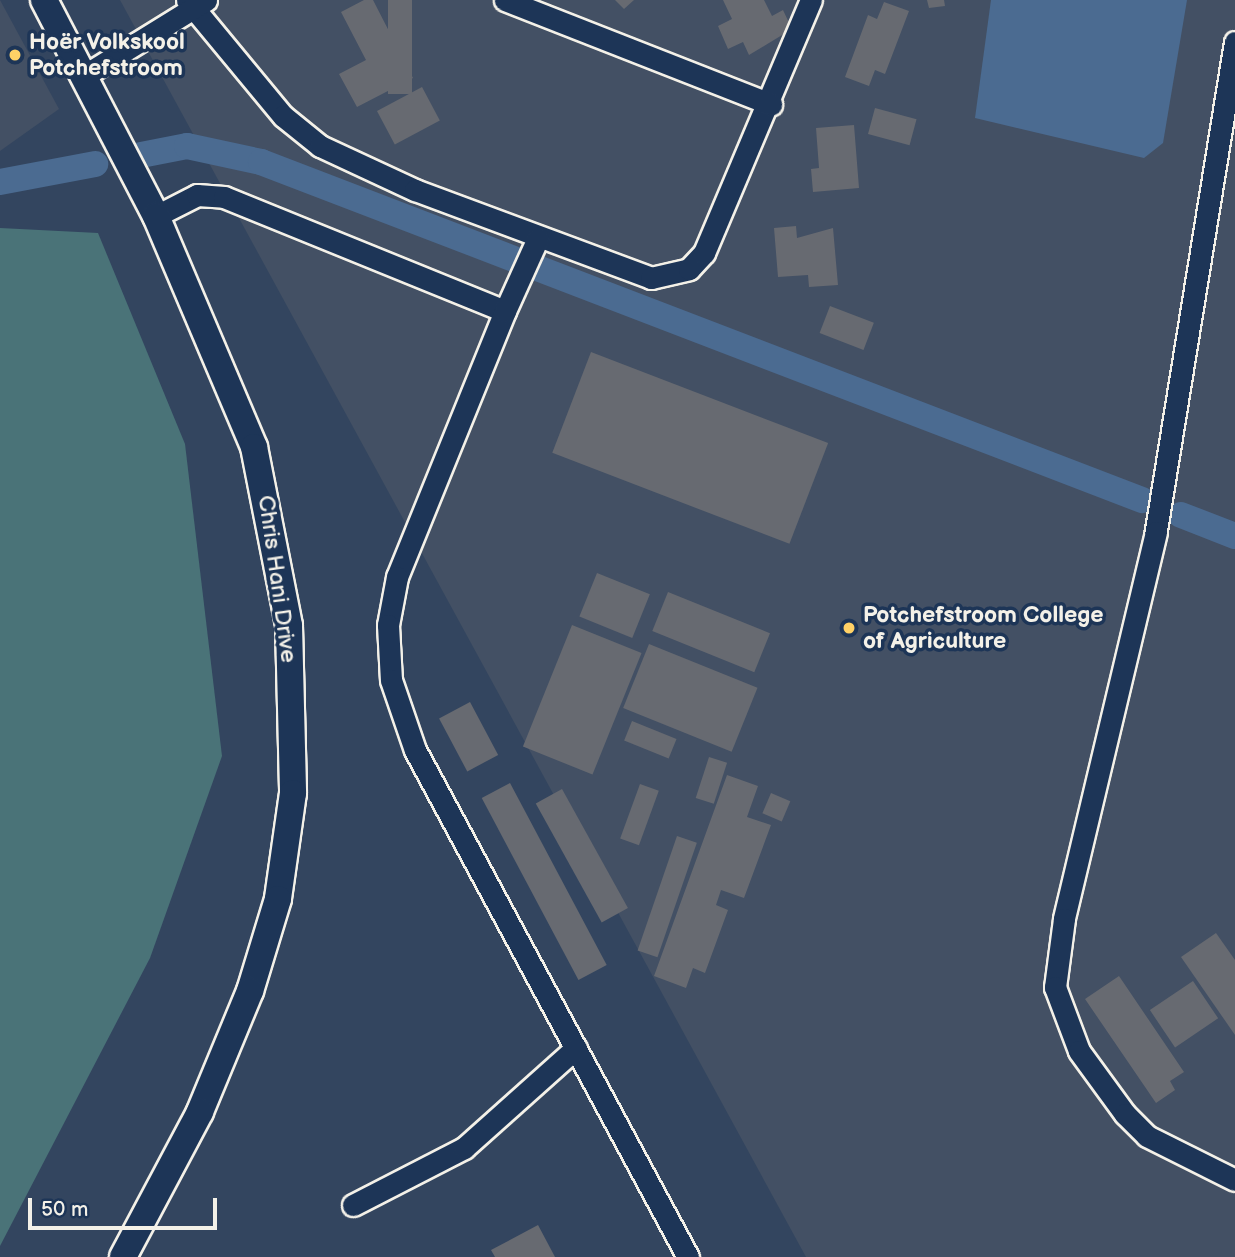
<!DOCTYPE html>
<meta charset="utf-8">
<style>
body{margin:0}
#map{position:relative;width:1235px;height:1257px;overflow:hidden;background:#33455f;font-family:"Balsamiq Sans",sans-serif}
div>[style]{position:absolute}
.built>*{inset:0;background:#435064}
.green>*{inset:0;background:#4a7378}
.water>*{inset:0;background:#4b6b91}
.canal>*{height:26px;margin:-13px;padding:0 13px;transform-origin:13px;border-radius:13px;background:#4b6b91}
.building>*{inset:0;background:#676a71;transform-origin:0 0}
.roads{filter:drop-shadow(2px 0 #f4f1e8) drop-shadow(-2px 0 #f4f1e8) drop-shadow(0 2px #f4f1e8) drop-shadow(0 -2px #f4f1e8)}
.minor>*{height:21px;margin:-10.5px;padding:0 10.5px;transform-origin:10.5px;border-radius:10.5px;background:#1d3557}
.tertiary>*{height:26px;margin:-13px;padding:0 13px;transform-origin:13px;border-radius:13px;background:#1d3557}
.dots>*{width:19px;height:19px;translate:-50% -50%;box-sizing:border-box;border:4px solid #1d3557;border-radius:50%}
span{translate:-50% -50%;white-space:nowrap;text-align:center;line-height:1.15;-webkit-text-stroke:7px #1d3557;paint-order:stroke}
.poi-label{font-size:23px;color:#f4f1e8;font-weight:700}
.left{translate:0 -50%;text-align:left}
.street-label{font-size:23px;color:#f4f1e8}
.scale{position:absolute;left:28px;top:1198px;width:189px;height:32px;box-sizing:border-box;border:4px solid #f4f1e8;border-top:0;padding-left:9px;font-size:21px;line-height:24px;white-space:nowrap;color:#f4f1e8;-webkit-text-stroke:5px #1d3557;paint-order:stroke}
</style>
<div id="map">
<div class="built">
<div style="clip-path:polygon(0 0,59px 109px,0 151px)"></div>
<div style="clip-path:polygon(120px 0,1235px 0,1235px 1257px,806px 1257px)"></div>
</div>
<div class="green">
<div style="clip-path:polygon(0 228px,98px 233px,185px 444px,222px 756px,150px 958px,0 1246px)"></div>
</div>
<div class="water">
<div style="clip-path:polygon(991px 0,1187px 0,1163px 143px,1144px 158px,975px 118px)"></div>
</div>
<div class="canal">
<div style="left:141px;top:155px;width:47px;rotate:-11.1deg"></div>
<div style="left:187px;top:146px;width:76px;rotate:12.2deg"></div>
<div style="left:261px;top:162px;width:944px;rotate:20.99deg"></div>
<div style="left:0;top:182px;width:97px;rotate:-10.7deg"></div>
<div style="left:1181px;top:515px;width:58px;rotate:21.3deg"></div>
</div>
<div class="building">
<div style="clip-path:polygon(364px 0,373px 0,413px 78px,357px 107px,339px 74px,366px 60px,341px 12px)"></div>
<div style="left:388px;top:0;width:24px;height:94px"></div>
<div style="clip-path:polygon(615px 0,634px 0,624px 9px)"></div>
<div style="clip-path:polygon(723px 0,764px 0,772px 16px,783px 10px,792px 29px,749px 55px,743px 42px,728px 49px,718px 26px,732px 19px)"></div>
<div style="clip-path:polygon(927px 0,944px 0,945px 6px,929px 8px)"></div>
<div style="clip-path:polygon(884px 2px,909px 11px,885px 74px,875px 70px,869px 86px,845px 77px,868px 15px,877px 19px)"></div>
<div style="left:422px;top:87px;width:38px;height:51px;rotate:62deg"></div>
<div style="left:875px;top:108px;width:43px;height:27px;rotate:15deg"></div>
<div style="clip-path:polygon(854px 125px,859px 188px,813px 192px,811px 169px,819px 168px,816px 128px)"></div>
<div style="clip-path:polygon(796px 226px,797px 238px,833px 228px,838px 285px,809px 287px,808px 275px,778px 277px,774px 228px)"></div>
<div style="left:830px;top:306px;width:47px;height:29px;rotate:21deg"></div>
<div style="left:591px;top:352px;width:254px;height:108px;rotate:21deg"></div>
<div style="left:597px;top:573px;width:57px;height:47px;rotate:22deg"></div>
<div style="left:668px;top:592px;width:110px;height:42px;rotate:22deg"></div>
<div style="left:572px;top:625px;width:75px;height:131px;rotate:22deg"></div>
<div style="left:649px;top:644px;width:117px;height:69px;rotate:22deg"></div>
<div style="left:470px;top:702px;width:60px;height:35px;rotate:62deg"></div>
<div style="left:632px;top:721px;width:48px;height:21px;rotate:22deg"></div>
<div style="left:709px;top:757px;width:19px;height:43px;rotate:18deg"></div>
<div style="clip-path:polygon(727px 775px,758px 786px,747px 817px,771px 825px,744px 898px,721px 890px,716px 905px,728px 910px,705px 973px,693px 968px,686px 988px,654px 976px)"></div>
<div style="left:510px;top:783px;width:206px;height:32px;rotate:62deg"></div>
<div style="left:640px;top:784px;width:20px;height:58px;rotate:20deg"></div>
<div style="left:562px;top:789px;width:136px;height:30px;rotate:61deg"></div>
<div style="left:771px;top:793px;width:21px;height:22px;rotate:23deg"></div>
<div style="left:677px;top:836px;width:21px;height:121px;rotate:19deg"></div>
<div style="clip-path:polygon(1216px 933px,1235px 960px,1235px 1035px,1181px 957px)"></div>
<div style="clip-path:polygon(1119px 976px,1184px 1072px,1170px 1081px,1175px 1090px,1156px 1103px,1085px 999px)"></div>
<div style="left:1193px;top:981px;width:45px;height:52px;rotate:56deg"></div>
<div style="clip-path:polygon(538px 1225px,555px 1257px,495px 1257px,491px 1250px)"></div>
</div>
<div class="roads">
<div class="minor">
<div style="left:187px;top:0;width:151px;rotate:50.4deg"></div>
<div style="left:283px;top:116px;width:48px;rotate:39deg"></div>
<div style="left:320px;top:146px;width:105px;rotate:24.9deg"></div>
<div style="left:415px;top:190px;width:252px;rotate:20.4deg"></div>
<div style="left:651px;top:278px;width:39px;rotate:-13deg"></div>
<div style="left:689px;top:269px;width:22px;rotate:-47deg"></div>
<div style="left:704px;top:253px;width:275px;rotate:-67.1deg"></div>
<div style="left:505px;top:0;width:286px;rotate:21.4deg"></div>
<div style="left:1235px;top:42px;width:496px;rotate:99.2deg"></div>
<div style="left:1156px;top:532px;width:398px;rotate:103.4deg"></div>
<div style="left:1064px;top:919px;width:69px;rotate:97.5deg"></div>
<div style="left:1055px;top:987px;width:68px;rotate:69.4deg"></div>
<div style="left:1079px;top:1051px;width:78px;rotate:53.9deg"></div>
<div style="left:1125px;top:1114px;width:31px;rotate:45deg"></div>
<div style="left:1147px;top:1136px;width:98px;rotate:26.6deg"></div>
<div style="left:82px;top:77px;width:146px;rotate:-31.8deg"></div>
<div style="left:156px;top:216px;width:46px;rotate:-27.1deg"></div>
<div style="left:197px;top:195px;width:27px;rotate:4deg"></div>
<div style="left:224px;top:197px;width:303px;rotate:22.1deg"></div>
<div style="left:505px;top:311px;width:287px;rotate:112.1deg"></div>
<div style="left:397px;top:577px;width:49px;rotate:100.6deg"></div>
<div style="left:388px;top:625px;width:55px;rotate:86.9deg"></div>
<div style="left:391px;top:680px;width:74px;rotate:71.1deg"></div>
<div style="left:415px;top:750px;width:576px;rotate:61.7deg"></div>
<div style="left:505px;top:311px;width:80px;rotate:-65.7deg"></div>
<div style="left:353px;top:1205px;width:125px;rotate:-27.2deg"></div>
<div style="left:464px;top:1148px;width:150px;rotate:-41.8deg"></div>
</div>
<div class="tertiary">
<div style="left:44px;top:0;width:243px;rotate:62.6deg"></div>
<div style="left:156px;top:216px;width:251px;rotate:67deg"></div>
<div style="left:254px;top:447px;width:182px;rotate:78.9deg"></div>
<div style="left:289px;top:626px;width:167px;rotate:88.6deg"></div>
<div style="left:293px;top:793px;width:107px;rotate:98.1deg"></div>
<div style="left:278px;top:899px;width:96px;rotate:106.9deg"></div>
<div style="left:250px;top:991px;width:131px;rotate:112.5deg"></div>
<div style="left:200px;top:1112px;width:164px;rotate:118deg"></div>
</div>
</div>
<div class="dots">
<div style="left:15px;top:55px;background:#ffd166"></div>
<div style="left:849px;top:628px;background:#ffd166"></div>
</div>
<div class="poi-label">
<span class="left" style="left:29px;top:55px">Hoër Volkskool<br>Potchefstroom</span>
<span class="left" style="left:863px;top:628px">Potchefstroom College<br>of Agriculture</span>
</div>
<div class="street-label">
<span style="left:277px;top:579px;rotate:82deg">Chris Hani Drive</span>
</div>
<div class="scale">50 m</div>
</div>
